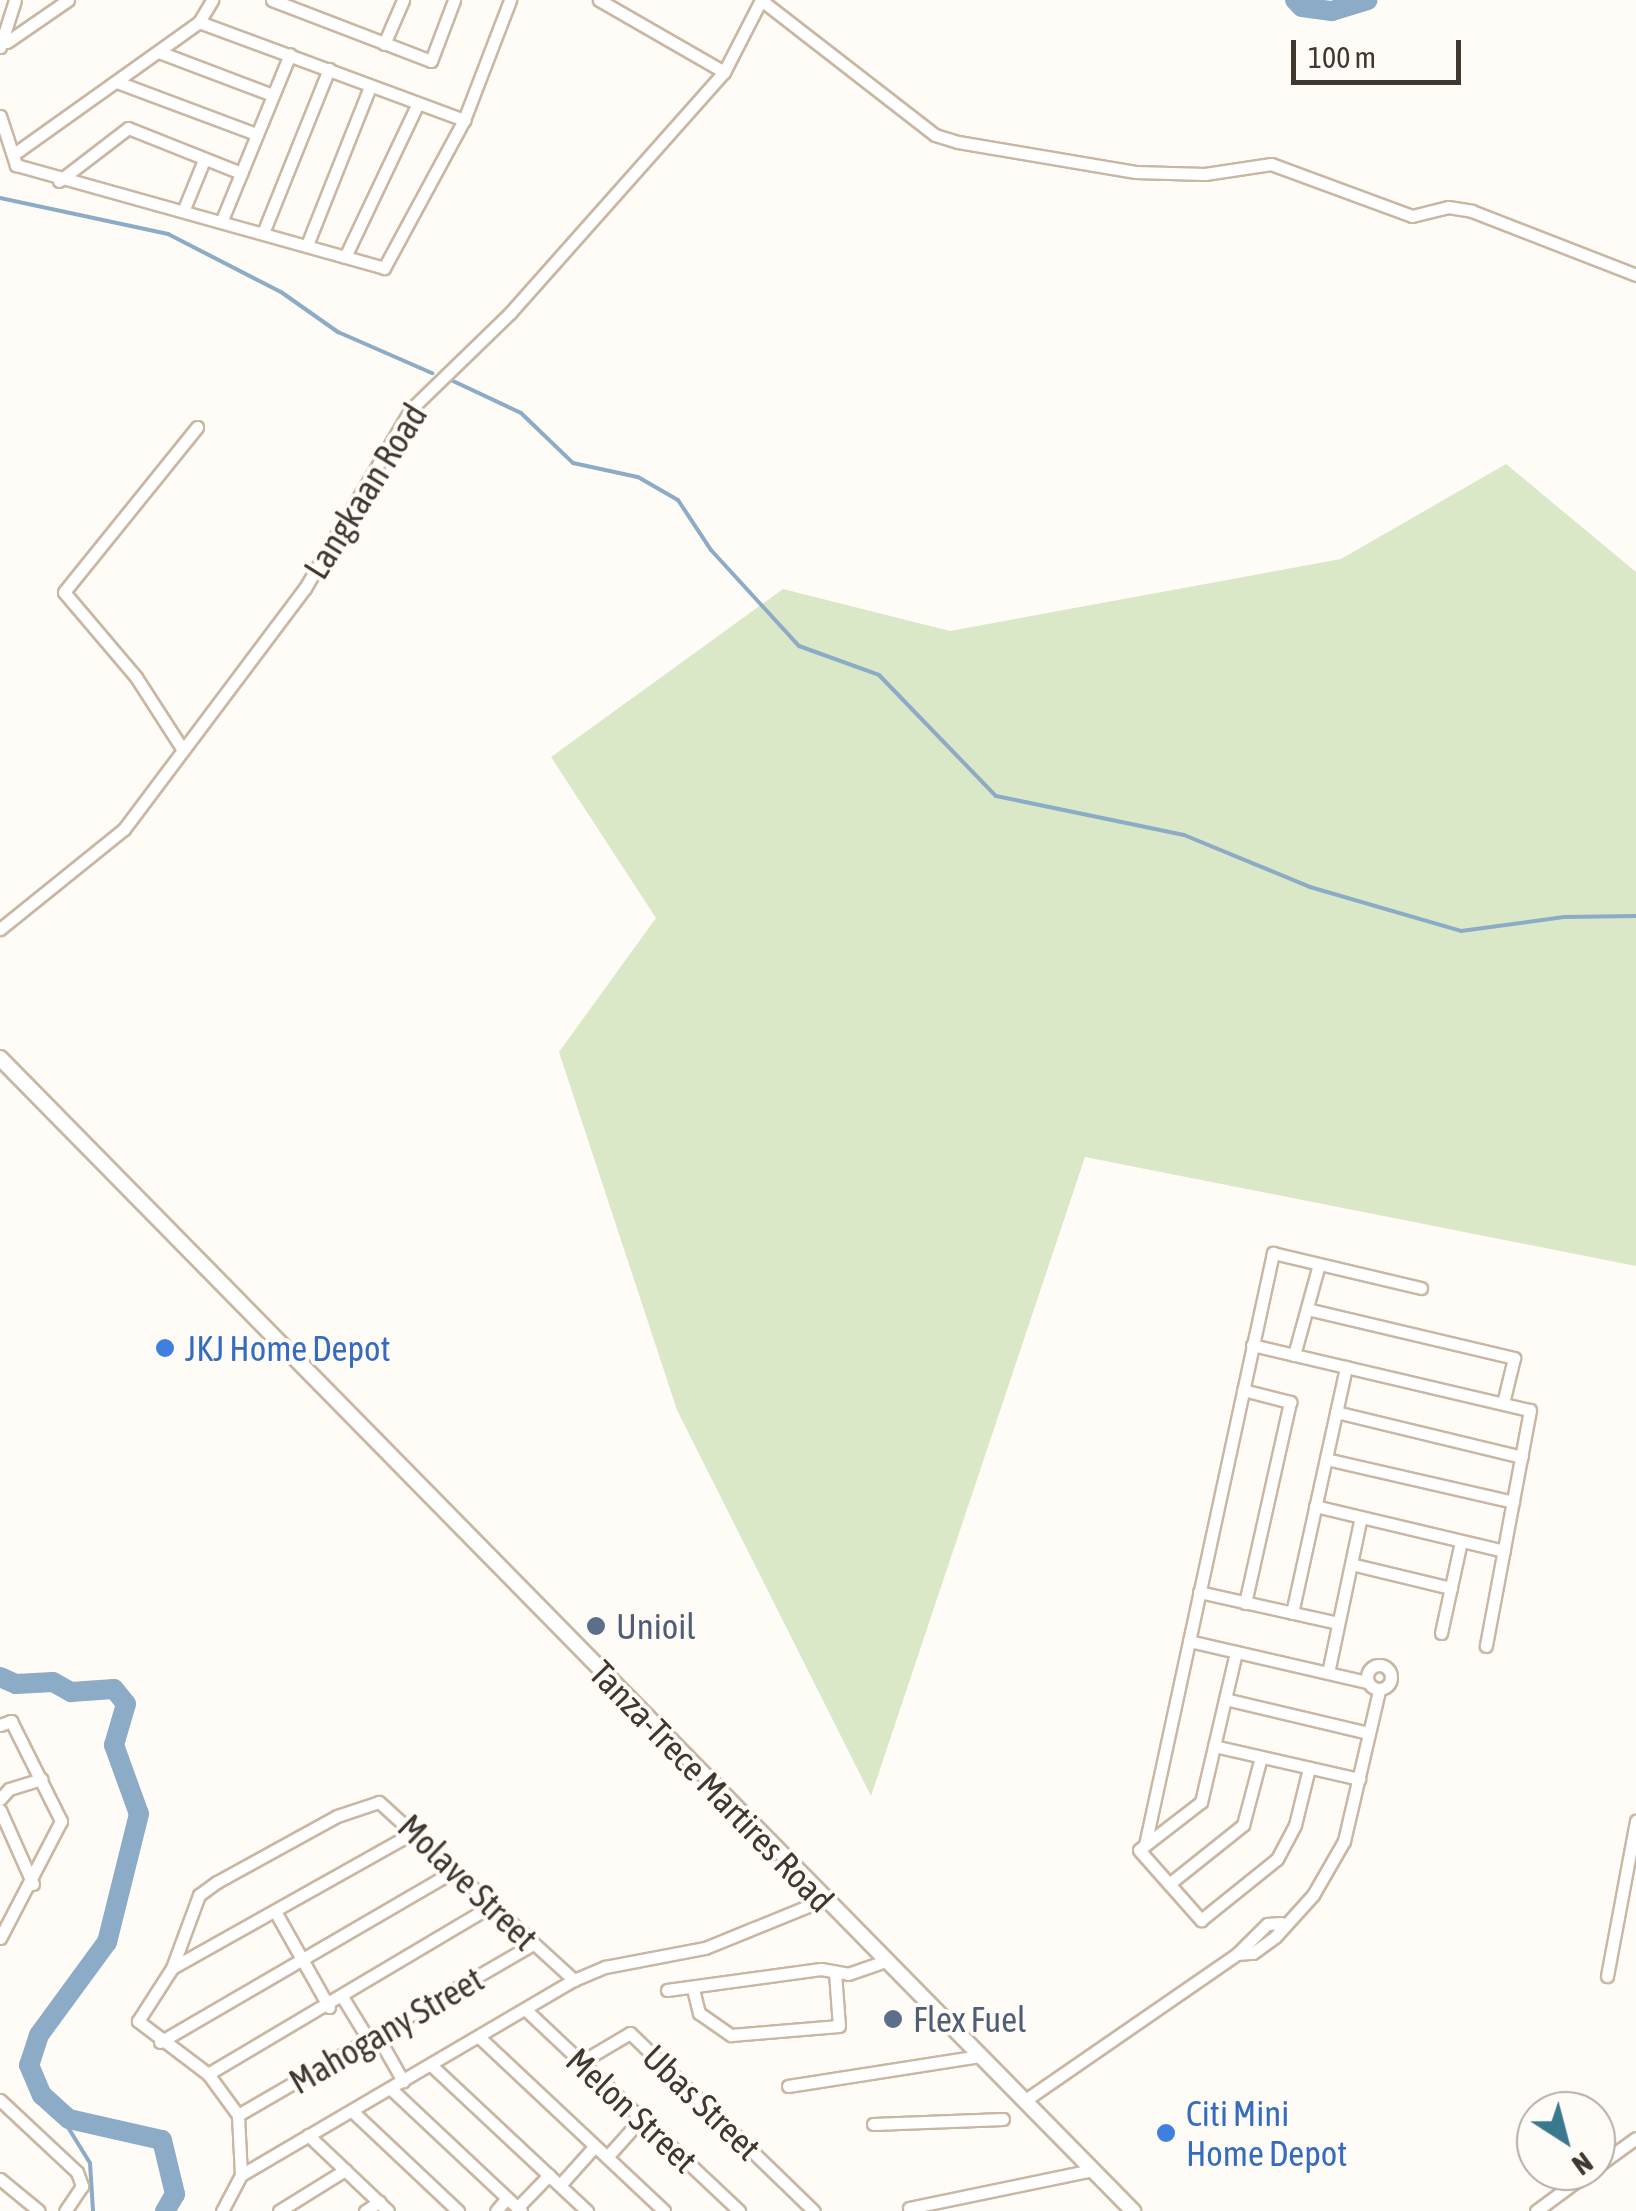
<!DOCTYPE html>
<style>
body{margin:0}
#map{position:relative;width:1636px;height:2211px;overflow:hidden;background:#fffbf7;font-family:"Asap Condensed",sans-serif}
div>[style]{position:absolute}
.green>*{inset:0;background:#dae8c8}
.stream>*{height:4px;margin:-2px;padding:0 2px;transform-origin:2px;border-radius:2px;background:#8babc6}
.river>*{height:20px;margin:-10px;padding:0 10px;transform-origin:10px;border-radius:10px;background:#8babc6}
.roads{filter:drop-shadow(2px 0 #c8b7a3) drop-shadow(-2px 0 #c8b7a3) drop-shadow(0 2px #c8b7a3) drop-shadow(0 -2px #c8b7a3)}
.minor>*{height:11px;margin:-5.5px;padding:0 5.5px;transform-origin:5.5px;border-radius:5.5px;background:#fff}
.minor>.ring{margin:-5.5px;padding:0;box-sizing:content-box;background:none;border:11px solid #fff;border-radius:50%}
.major>*{height:14px;margin:-7px;padding:0 7px;transform-origin:7px;border-radius:7px;background:#fff}
.dots>*{width:28px;height:28px;translate:-50% -50%;box-sizing:border-box;border:5px solid #fffbf7;border-radius:50%}
span{translate:-50% -50%;white-space:nowrap;text-align:center;line-height:1.15;-webkit-text-stroke:8px #fffbf7;paint-order:stroke}
.street-label{font-size:35px;color:#3f3830}
.shop-label{font-size:35px;color:#366cbe}
.left{translate:0 -50%;text-align:left}
.service-label{font-size:35px;color:#4e5e75}
.north{position:absolute;left:1516px;top:2091px;width:100px;height:100px;box-sizing:border-box;background:#fffbf7;border:2px solid #b2ada7;border-radius:50%;rotate:144deg;font-size:28px;font-weight:700;line-height:40px;text-align:center;color:#3f3830}
.north::after{content:'';display:block;margin:auto;width:35px;height:45px;background:#3a798d;clip-path:polygon(50% 0,100% 100%,50% 72%,0 100%)}
.scale{position:absolute;left:1291px;top:40px;width:170px;height:45px;box-sizing:border-box;border:5px solid #3f3830;border-top:0;padding-left:12px;font-size:30px;line-height:35px;white-space:nowrap;color:#3f3830;-webkit-text-stroke:8px #fffbf7;paint-order:stroke}
</style>
<div id="map">
<div class="green">
<div style="clip-path:polygon(1506px 464px,1636px 572px,1636px 1266px,1085px 1157px,871px 1796px,677px 1410px,559px 1052px,656px 918px,551px 757px,783px 589px,950px 631px,1341px 559px)"></div>
</div>
<div class="stream">
<div style="left:0;top:198px;width:172px;rotate:12.1deg"></div>
<div style="left:168px;top:234px;width:127px;rotate:27.2deg"></div>
<div style="left:281px;top:292px;width:70px;rotate:35.1deg"></div>
<div style="left:338px;top:332px;width:103px;rotate:23.6deg"></div>
<div style="left:453px;top:381px;width:75px;rotate:25.2deg"></div>
<div style="left:521px;top:413px;width:72px;rotate:43.9deg"></div>
<div style="left:573px;top:463px;width:66px;rotate:12.2deg"></div>
<div style="left:638px;top:477px;width:46px;rotate:29.9deg"></div>
<div style="left:678px;top:500px;width:60px;rotate:56.6deg"></div>
<div style="left:711px;top:550px;width:130px;rotate:47.5deg"></div>
<div style="left:799px;top:646px;width:85px;rotate:19.9deg"></div>
<div style="left:879px;top:675px;width:168px;rotate:46deg"></div>
<div style="left:996px;top:796px;width:192px;rotate:11.7deg"></div>
<div style="left:1184px;top:835px;width:136px;rotate:22.4deg"></div>
<div style="left:1310px;top:887px;width:157px;rotate:16.2deg"></div>
<div style="left:1461px;top:931px;width:104px;rotate:-7.7deg"></div>
<div style="left:1564px;top:917px;width:72px;rotate:-0.8deg"></div>
<div style="left:56px;top:2108px;width:65px;rotate:58.3deg"></div>
<div style="left:90px;top:2163px;width:48px;rotate:86.4deg"></div>
</div>
<div class="river">
<div style="left:1295px;top:0;width:10px;rotate:45deg"></div>
<div style="left:1302px;top:7px;width:30px;rotate:8deg"></div>
<div style="left:1332px;top:11px;width:37px;rotate:-17deg"></div>
<div style="left:0;top:1677px;width:17px;rotate:24deg"></div>
<div style="left:16px;top:1684px;width:37px;rotate:-3deg"></div>
<div style="left:53px;top:1682px;width:21px;rotate:29deg"></div>
<div style="left:71px;top:1692px;width:43px;rotate:-4deg"></div>
<div style="left:114px;top:1689px;width:19px;rotate:51deg"></div>
<div style="left:126px;top:1704px;width:43px;rotate:106.3deg"></div>
<div style="left:114px;top:1745px;width:73px;rotate:70.1deg"></div>
<div style="left:139px;top:1814px;width:132px;rotate:104deg"></div>
<div style="left:107px;top:1942px;width:115px;rotate:126.2deg"></div>
<div style="left:39px;top:2035px;width:32px;rotate:108deg"></div>
<div style="left:29px;top:2065px;width:33px;rotate:67deg"></div>
<div style="left:42px;top:2095px;width:36px;rotate:42deg"></div>
<div style="left:69px;top:2119px;width:95px;rotate:12.7deg"></div>
<div style="left:162px;top:2140px;width:56px;rotate:76.5deg"></div>
<div style="left:175px;top:2194px;width:20px;rotate:120deg"></div>
</div>
<div class="roads">
<div class="minor">
<div style="left:272px;top:0;width:170px;rotate:21deg"></div>
<div style="left:431px;top:61px;width:65px;rotate:-69.3deg"></div>
<div style="left:599px;top:0;width:144px;rotate:29.9deg"></div>
<div style="left:761px;top:0;width:220px;rotate:37.8deg"></div>
<div style="left:935px;top:135px;width:24px;rotate:17deg"></div>
<div style="left:958px;top:142px;width:180px;rotate:9.6deg"></div>
<div style="left:1135px;top:172px;width:70px;rotate:1.6deg"></div>
<div style="left:1205px;top:174px;width:67px;rotate:-8.6deg"></div>
<div style="left:1271px;top:164px;width:150px;rotate:20.2deg"></div>
<div style="left:1412px;top:216px;width:37px;rotate:-14deg"></div>
<div style="left:1448px;top:207px;width:24px;rotate:9deg"></div>
<div style="left:1472px;top:211px;width:176px;rotate:21.3deg"></div>
<div style="left:199px;top:22px;width:283px;rotate:20.3deg"></div>
<div style="left:7px;top:42px;width:74px;rotate:-34.5deg"></div>
<div style="left:384px;top:44px;width:48px;rotate:-66.6deg"></div>
<div style="left:0;top:47px;width:49px;rotate:-72.3deg"></div>
<div style="left:159px;top:52px;width:121px;rotate:20.8deg"></div>
<div style="left:117px;top:82px;width:148px;rotate:20.5deg"></div>
<div style="left:0;top:116px;width:52px;rotate:71.9deg"></div>
<div style="left:16px;top:165px;width:382px;rotate:15.6deg"></div>
<div style="left:384px;top:268px;width:168px;rotate:-61.6deg"></div>
<div style="left:464px;top:120px;width:129px;rotate:-69deg"></div>
<div style="left:14px;top:154px;width:227px;rotate:-35.5deg"></div>
<div style="left:199px;top:22px;width:26px;rotate:-59deg"></div>
<div style="left:59px;top:181px;width:87px;rotate:-37.5deg"></div>
<div style="left:128px;top:128px;width:122px;rotate:21.7deg"></div>
<div style="left:184px;top:209px;width:53px;rotate:-67.8deg"></div>
<div style="left:222px;top:220px;width:179px;rotate:-67.7deg"></div>
<div style="left:263px;top:233px;width:177px;rotate:-68.1deg"></div>
<div style="left:307px;top:245px;width:170px;rotate:-68.3deg"></div>
<div style="left:345px;top:257px;width:170px;rotate:-64.6deg"></div>
<div style="left:183px;top:750px;width:87px;rotate:-122.8deg"></div>
<div style="left:136px;top:677px;width:111px;rotate:-130.3deg"></div>
<div style="left:64px;top:592px;width:212px;rotate:-51.1deg"></div>
<div style="left:0;top:929px;width:159px;rotate:-38.9deg"></div>
<div style="left:124px;top:829px;width:301px;rotate:-53.1deg"></div>
<div style="left:305px;top:588px;width:208px;rotate:-59.4deg"></div>
<div style="left:411px;top:409px;width:138px;rotate:-44.1deg"></div>
<div style="left:510px;top:313px;width:322px;rotate:-48.4deg"></div>
<div style="left:724px;top:72px;width:81px;rotate:-62.8deg"></div>
<div style="left:1307px;top:1309px;width:213px;rotate:13.3deg"></div>
<div style="left:1514px;top:1358px;width:46px;rotate:103.7deg"></div>
<div style="left:1252px;top:1345px;width:285px;rotate:13.2deg"></div>
<div style="left:1530px;top:1410px;width:240px;rotate:100.6deg"></div>
<div style="left:1294px;top:1355px;width:94px;rotate:-74.6deg"></div>
<div style="left:1243px;top:1390px;width:49px;rotate:14.3deg"></div>
<div style="left:1290px;top:1402px;width:206px;rotate:102.6deg"></div>
<div style="left:1336px;top:1412px;width:191px;rotate:13.6deg"></div>
<div style="left:1326px;top:1459px;width:192px;rotate:12.9deg"></div>
<div style="left:1315px;top:1506px;width:194px;rotate:13.4deg"></div>
<div style="left:1351px;top:1564px;width:103px;rotate:13.5deg"></div>
<div style="left:1199px;top:1592px;width:142px;rotate:12.6deg"></div>
<div style="left:1292px;top:1613px;width:252px;rotate:-77.6deg"></div>
<div style="left:1441px;top:1633px;width:94px;rotate:-77.7deg"></div>
<div style="left:1189px;top:1641px;width:183px;rotate:13deg"></div>
<div style="left:1236px;top:1652px;width:154px;rotate:103.1deg"></div>
<div style="left:1201px;top:1802px;width:78px;rotate:142.3deg"></div>
<div style="left:1139px;top:1850px;width:94px;rotate:48.5deg"></div>
<div style="left:1201px;top:1920px;width:97px;rotate:-38.8deg"></div>
<div style="left:1277px;top:1859px;width:38px;rotate:-62deg"></div>
<div style="left:1295px;top:1825px;width:59px;rotate:-76.2deg"></div>
<div class="ring" style="left:1367px;top:1665px;width:13px;height:13px"></div>
<div style="left:1328px;top:1673px;width:159px;rotate:-78.1deg"></div>
<div style="left:1225px;top:1699px;width:148px;rotate:13.3deg"></div>
<div style="left:0;top:1725px;width:12px;rotate:-20deg"></div>
<div style="left:11px;top:1721px;width:112px;rotate:63.4deg"></div>
<div style="left:61px;top:1821px;width:132px;rotate:117.5deg"></div>
<div style="left:1214px;top:1746px;width:149px;rotate:12.8deg"></div>
<div style="left:0;top:1799px;width:13px;rotate:-48deg"></div>
<div style="left:9px;top:1789px;width:34px;rotate:-17deg"></div>
<div style="left:0;top:1810px;width:81px;rotate:66deg"></div>
<div style="left:1145px;top:1845px;width:606px;rotate:-77.8deg"></div>
<div style="left:1273px;top:1253px;width:152px;rotate:13.3deg"></div>
<div style="left:1169px;top:1884px;width:95px;rotate:-38.6deg"></div>
<div style="left:1243px;top:1825px;width:70px;rotate:-75.2deg"></div>
<div style="left:276px;top:1913px;width:108px;rotate:60.6deg"></div>
<div style="left:1237px;top:1954px;width:16px;rotate:-4deg"></div>
<div style="left:1253px;top:1953px;width:27px;rotate:-36deg"></div>
<div style="left:1275px;top:1937px;width:57px;rotate:-47.9deg"></div>
<div style="left:1313px;top:1895px;width:62px;rotate:-60.1deg"></div>
<div style="left:1344px;top:1841px;width:155px;rotate:-76.9deg"></div>
<div style="left:172px;top:1968px;width:278px;rotate:-29.3deg"></div>
<div style="left:1607px;top:1976px;width:158px;rotate:-79.4deg"></div>
<div style="left:693px;top:1989px;width:25px;rotate:76deg"></div>
<div style="left:699px;top:2013px;width:39px;rotate:35deg"></div>
<div style="left:731px;top:2035px;width:108px;rotate:-4.8deg"></div>
<div style="left:839px;top:2026px;width:53px;rotate:-94.3deg"></div>
<div style="left:667px;top:1990px;width:155px;rotate:-7.8deg"></div>
<div style="left:821px;top:1969px;width:27px;rotate:10deg"></div>
<div style="left:848px;top:1974px;width:39px;rotate:-19deg"></div>
<div style="left:343px;top:1998px;width:52px;rotate:58.5deg"></div>
<div style="left:526px;top:2010px;width:293px;rotate:43.3deg"></div>
<div style="left:378px;top:2037px;width:51px;rotate:60.4deg"></div>
<div style="left:479px;top:2037px;width:254px;rotate:43.2deg"></div>
<div style="left:160px;top:2042px;width:340px;rotate:-30.2deg"></div>
<div style="left:581px;top:2062px;width:57px;rotate:-30.6deg"></div>
<div style="left:630px;top:2033px;width:256px;rotate:44.1deg"></div>
<div style="left:431px;top:2065px;width:214px;rotate:43.1deg"></div>
<div style="left:208px;top:2074px;width:329px;rotate:-30.7deg"></div>
<div style="left:788px;top:2086px;width:194px;rotate:-8.9deg"></div>
<div style="left:390px;top:2088px;width:180px;rotate:43.2deg"></div>
<div style="left:0;top:2100px;width:105px;rotate:43.1deg"></div>
<div style="left:77px;top:2172px;width:15px;rotate:70deg"></div>
<div style="left:82px;top:2186px;width:30px;rotate:124deg"></div>
<div style="left:1024px;top:2101px;width:259px;rotate:-34.6deg"></div>
<div style="left:1237px;top:1954px;width:42px;rotate:-45deg"></div>
<div style="left:1267px;top:1924px;width:14px;rotate:-4deg"></div>
<div style="left:352px;top:2111px;width:146px;rotate:43.3deg"></div>
<div style="left:238px;top:2115px;width:341px;rotate:-30.1deg"></div>
<div style="left:873px;top:2124px;width:130px;rotate:-2.2deg"></div>
<div style="left:308px;top:2135px;width:110px;rotate:43.5deg"></div>
<div style="left:607px;top:2157px;width:51px;rotate:-48.2deg"></div>
<div style="left:1596px;top:2167px;width:49px;rotate:-35.9deg"></div>
<div style="left:241px;top:2175px;width:60px;rotate:-92.9deg"></div>
<div style="left:238px;top:2115px;width:51px;rotate:-126.2deg"></div>
<div style="left:208px;top:2074px;width:88px;rotate:-142.9deg"></div>
<div style="left:138px;top:2021px;width:63px;rotate:-57.3deg"></div>
<div style="left:172px;top:1968px;width:78px;rotate:-69.7deg"></div>
<div style="left:199px;top:1895px;width:22px;rotate:-36deg"></div>
<div style="left:217px;top:1882px;width:137px;rotate:-28.8deg"></div>
<div style="left:337px;top:1816px;width:44px;rotate:-18.4deg"></div>
<div style="left:379px;top:1802px;width:264px;rotate:42.4deg"></div>
<div style="left:0;top:2179px;width:50px;rotate:39.4deg"></div>
<div style="left:560px;top:2185px;width:52px;rotate:-48.1deg"></div>
<div style="left:517px;top:2208px;width:46px;rotate:-45.9deg"></div>
<div style="left:909px;top:2208px;width:188px;rotate:-11.7deg"></div>
<div style="left:222px;top:2211px;width:41px;rotate:-62.2deg"></div>
<div style="left:241px;top:2175px;width:386px;rotate:-30.4deg"></div>
<div style="left:574px;top:1980px;width:34px;rotate:-23deg"></div>
<div style="left:605px;top:1967px;width:102px;rotate:-10.8deg"></div>
<div style="left:705px;top:1948px;width:127px;rotate:-22.1deg"></div>
<div style="left:279px;top:2211px;width:78px;rotate:-31.8deg"></div>
<div style="left:365px;top:2211px;width:17px;rotate:-33deg"></div>
<div style="left:496px;top:2211px;width:17px;rotate:-50deg"></div>
<div style="left:1536px;top:2211px;width:67px;rotate:-36.5deg"></div>
</div>
<div class="major">
<div style="left:0;top:1058px;width:1617px;rotate:45.5deg"></div>
</div>
</div>
<div class="dots">
<div style="left:165px;top:1348px;background:#3f7fe0"></div>
<div style="left:596px;top:1626px;background:#5c6f8a"></div>
<div style="left:893px;top:2019px;background:#5c6f8a"></div>
<div style="left:1166px;top:2133px;background:#3f7fe0"></div>
</div>
<div class="street-label">
<span style="left:365px;top:491px;rotate:-58deg">Langkaan Road</span>
<span style="left:712px;top:1786px;rotate:46deg">Tanza-Trece Martires Road</span>
<span style="left:468px;top:1882px;rotate:44deg">Molave Street</span>
<span style="left:386px;top:2030px;rotate:-30deg">Mahogany Street</span>
<span style="left:702px;top:2102px;rotate:44deg">Ubas Street</span>
<span style="left:632px;top:2110px;rotate:43deg">Melon Street</span>
</div>
<div class="shop-label">
<span class="left" style="left:185px;top:1348px">JKJ Home Depot</span>
<span class="left" style="left:1186px;top:2133px">Citi Mini<br>Home Depot</span>
</div>
<div class="service-label">
<span class="left" style="left:616px;top:1626px">Unioil</span>
<span class="left" style="left:913px;top:2019px">Flex Fuel</span>
</div>
<div class="north">N</div>
<div class="scale">100 m</div>
</div>
